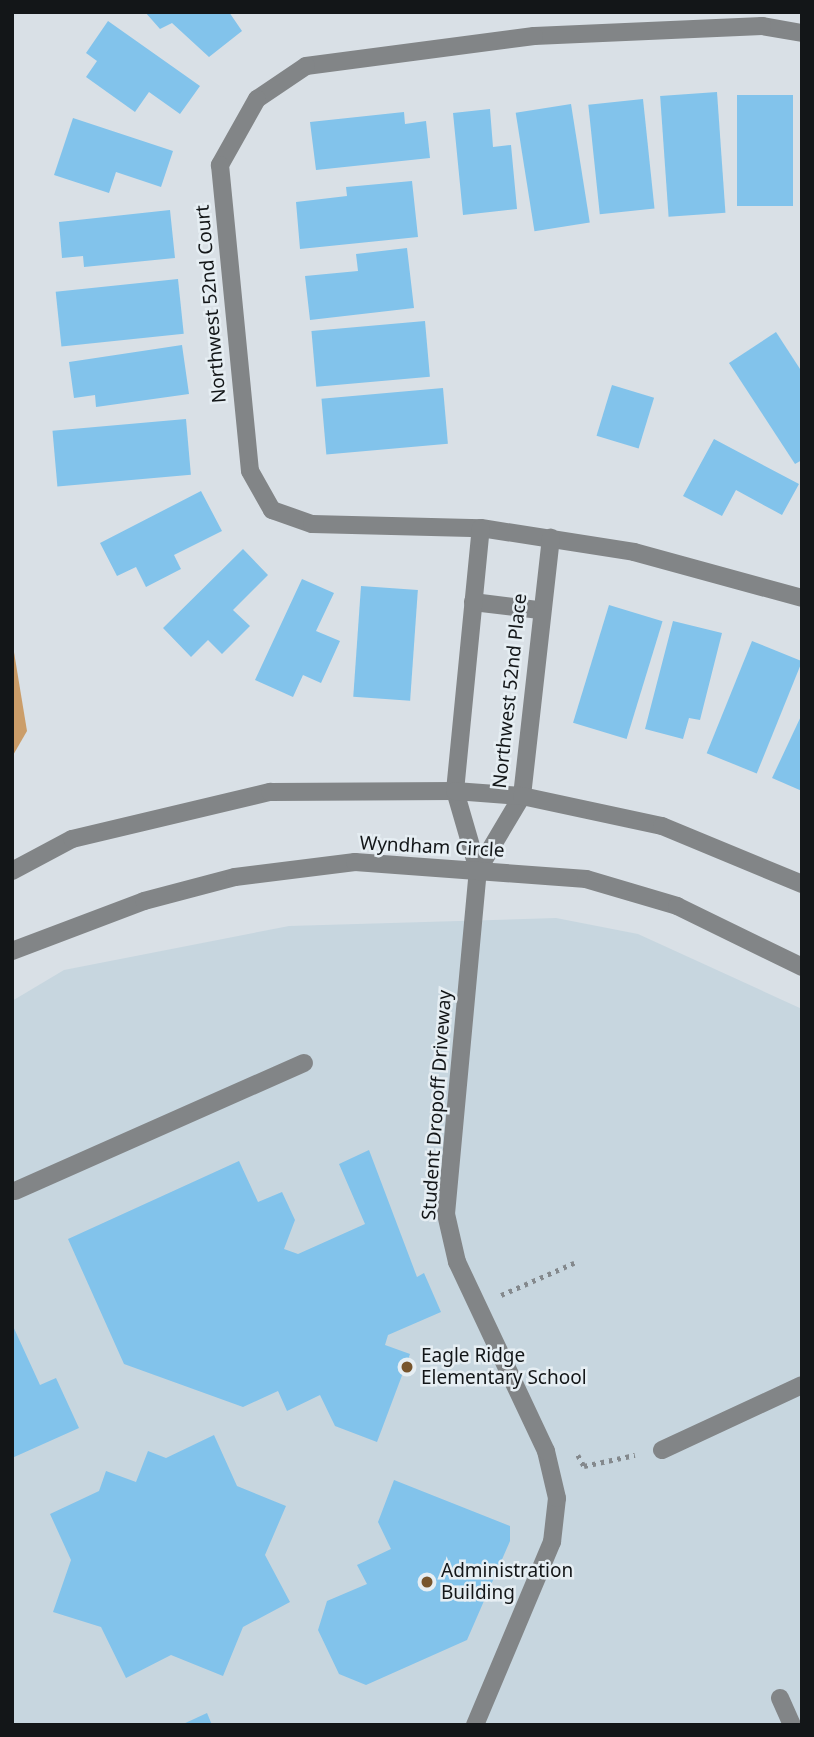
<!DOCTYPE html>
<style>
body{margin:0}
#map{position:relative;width:814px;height:1737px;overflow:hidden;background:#d9e0e6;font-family:"Noto Sans",sans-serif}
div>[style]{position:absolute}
.built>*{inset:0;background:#c7d6df}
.water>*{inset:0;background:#cb9d69}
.building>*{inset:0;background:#82c3eb;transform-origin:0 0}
.path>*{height:4.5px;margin-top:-2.25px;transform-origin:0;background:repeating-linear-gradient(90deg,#84898d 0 3.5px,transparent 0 8.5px)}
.lane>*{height:18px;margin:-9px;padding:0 9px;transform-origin:9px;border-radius:9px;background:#828587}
.street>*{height:18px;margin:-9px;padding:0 9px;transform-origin:9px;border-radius:9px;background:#828587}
.dots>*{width:19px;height:19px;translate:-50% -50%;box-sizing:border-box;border:4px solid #e6eef3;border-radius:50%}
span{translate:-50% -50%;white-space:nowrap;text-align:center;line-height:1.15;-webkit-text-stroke:5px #e6eef3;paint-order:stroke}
.street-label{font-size:19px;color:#131618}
.poi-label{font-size:19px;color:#131618}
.left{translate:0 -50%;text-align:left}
.frame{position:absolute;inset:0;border:14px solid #131618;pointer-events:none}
</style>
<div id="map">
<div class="built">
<div style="clip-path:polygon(556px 918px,638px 934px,802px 1009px,802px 1725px,12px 1725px,12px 1001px,64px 970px,289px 926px)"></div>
</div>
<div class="water">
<div style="clip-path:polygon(12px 640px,27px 731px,12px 757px)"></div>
</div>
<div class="building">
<div style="clip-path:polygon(145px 12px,229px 12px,242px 31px,209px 57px,172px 23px,160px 29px)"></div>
<div style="clip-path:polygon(108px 21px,200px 86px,180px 114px,149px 92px,135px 112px,86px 77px,97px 61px,86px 53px)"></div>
<div style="left:717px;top:92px;width:121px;height:57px;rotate:86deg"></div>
<div style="left:737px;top:95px;width:56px;height:111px"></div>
<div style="left:643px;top:99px;width:110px;height:55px;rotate:84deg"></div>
<div style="left:571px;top:104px;width:120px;height:56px;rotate:81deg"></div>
<div style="clip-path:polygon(490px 109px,493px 147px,511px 145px,517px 209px,463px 215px,453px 113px)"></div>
<div style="clip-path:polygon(404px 112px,405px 124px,426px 121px,430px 158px,316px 170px,310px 122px)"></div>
<div style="clip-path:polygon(73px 118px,173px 151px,161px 187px,116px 172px,109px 193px,54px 175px)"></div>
<div style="clip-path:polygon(412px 181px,418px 237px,300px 249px,296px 202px,347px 196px,346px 187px)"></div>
<div style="clip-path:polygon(170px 210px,175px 258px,84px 267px,83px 256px,62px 258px,59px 222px)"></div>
<div style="clip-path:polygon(407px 248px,414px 308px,310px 320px,305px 276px,358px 271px,356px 254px)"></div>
<div style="left:178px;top:279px;width:55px;height:123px;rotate:84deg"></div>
<div style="left:425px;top:321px;width:56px;height:114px;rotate:85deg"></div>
<div style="clip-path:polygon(776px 332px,802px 372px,802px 460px,795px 464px,729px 363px)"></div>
<div style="clip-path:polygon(182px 345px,189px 394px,96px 407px,95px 395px,74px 398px,69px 362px)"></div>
<div style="left:612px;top:385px;width:44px;height:53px;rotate:17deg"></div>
<div style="left:443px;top:388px;width:56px;height:122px;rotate:85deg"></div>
<div style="left:186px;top:419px;width:56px;height:134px;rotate:85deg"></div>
<div style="clip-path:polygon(714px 439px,799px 484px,782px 515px,736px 490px,722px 516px,683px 496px)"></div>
<div style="clip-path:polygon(201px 491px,222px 531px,174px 555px,181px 569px,146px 587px,136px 567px,117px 576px,100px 543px)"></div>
<div style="clip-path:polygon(243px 549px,268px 575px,233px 610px,250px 626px,222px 654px,208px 640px,191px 657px,163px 628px)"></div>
<div style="clip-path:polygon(302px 579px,334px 593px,316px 631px,340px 641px,321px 683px,303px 675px,293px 697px,255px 680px)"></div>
<div style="left:361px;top:586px;width:57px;height:111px;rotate:4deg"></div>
<div style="left:609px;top:605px;width:56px;height:123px;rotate:17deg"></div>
<div style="clip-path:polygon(673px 621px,722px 633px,700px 720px,689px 718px,683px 739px,645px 729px)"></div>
<div style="left:752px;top:641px;width:54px;height:121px;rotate:22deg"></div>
<div style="clip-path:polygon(802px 714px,802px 791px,772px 778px)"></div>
<div style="clip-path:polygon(369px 1150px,417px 1277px,424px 1273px,441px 1312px,388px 1335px,385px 1345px,410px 1354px,377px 1442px,335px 1426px,320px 1395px,287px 1411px,278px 1391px,243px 1407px,124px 1364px,68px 1239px,239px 1161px,258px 1202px,282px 1192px,295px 1220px,284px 1249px,298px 1254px,365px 1224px,339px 1164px)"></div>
<div style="clip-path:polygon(12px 1324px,40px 1385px,56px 1378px,79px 1428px,12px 1458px)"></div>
<div style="clip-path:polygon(214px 1435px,237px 1486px,286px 1506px,265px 1555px,290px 1602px,243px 1627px,223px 1676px,171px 1655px,126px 1678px,101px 1627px,53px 1612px,71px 1560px,50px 1514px,99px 1491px,106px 1471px,136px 1482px,148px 1451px,166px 1458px)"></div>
<div style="clip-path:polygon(394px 1480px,510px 1526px,510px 1541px,467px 1640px,366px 1685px,339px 1674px,318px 1630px,327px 1601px,367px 1584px,357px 1565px,391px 1549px,378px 1522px)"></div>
<div style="clip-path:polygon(207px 1713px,212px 1725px,181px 1725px)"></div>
</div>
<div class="path">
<div style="left:501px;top:1295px;width:80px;rotate:-23.7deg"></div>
<div style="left:578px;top:1455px;width:13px;rotate:61deg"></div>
<div style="left:584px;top:1466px;width:52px;rotate:-12.2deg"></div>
</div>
<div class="lane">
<div style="left:15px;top:1191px;width:316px;rotate:-23.9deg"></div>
<div style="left:662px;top:1450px;width:154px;rotate:-24.9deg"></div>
<div style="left:780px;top:1698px;width:30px;rotate:66deg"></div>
<div style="left:475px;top:1725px;width:199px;rotate:-67.2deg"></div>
<div style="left:552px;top:1542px;width:44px;rotate:-83.5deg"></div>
<div style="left:557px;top:1498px;width:48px;rotate:-103.2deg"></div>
<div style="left:546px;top:1451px;width:209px;rotate:-115.2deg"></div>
<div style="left:457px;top:1262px;width:49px;rotate:-102.9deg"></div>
<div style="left:446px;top:1214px;width:345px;rotate:-84.7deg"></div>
</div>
<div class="street">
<div style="left:802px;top:33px;width:41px;rotate:-170.1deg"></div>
<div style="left:762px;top:26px;width:228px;rotate:177.5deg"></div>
<div style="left:534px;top:36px;width:230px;rotate:172.5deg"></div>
<div style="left:306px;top:66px;width:59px;rotate:146deg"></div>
<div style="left:257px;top:99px;width:76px;rotate:119.3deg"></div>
<div style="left:220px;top:165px;width:307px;rotate:84.4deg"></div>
<div style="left:250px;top:471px;width:45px;rotate:60.6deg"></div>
<div style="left:272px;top:510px;width:42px;rotate:19.3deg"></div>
<div style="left:312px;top:524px;width:169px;rotate:1.4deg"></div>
<div style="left:481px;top:528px;width:155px;rotate:8.9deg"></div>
<div style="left:634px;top:552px;width:174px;rotate:15.3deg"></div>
<div style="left:473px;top:602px;width:65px;rotate:7deg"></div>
<div style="left:478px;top:870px;width:82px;rotate:-106.2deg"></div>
<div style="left:455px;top:791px;width:264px;rotate:-84.4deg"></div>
<div style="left:478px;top:870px;width:86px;rotate:-59.3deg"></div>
<div style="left:522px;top:796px;width:260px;rotate:-83.6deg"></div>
<div style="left:12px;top:871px;width:68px;rotate:-28.1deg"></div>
<div style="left:72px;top:839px;width:204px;rotate:-13.4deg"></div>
<div style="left:270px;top:792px;width:185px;rotate:-0.3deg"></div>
<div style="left:455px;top:791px;width:67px;rotate:4.3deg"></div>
<div style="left:522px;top:796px;width:143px;rotate:12.1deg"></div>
<div style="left:662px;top:826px;width:152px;rotate:22.5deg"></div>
<div style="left:12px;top:951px;width:141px;rotate:-20.7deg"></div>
<div style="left:144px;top:901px;width:94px;rotate:-14.8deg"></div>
<div style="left:235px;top:877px;width:121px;rotate:-7.1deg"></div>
<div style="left:355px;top:862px;width:232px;rotate:4.2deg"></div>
<div style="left:586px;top:879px;width:95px;rotate:16.5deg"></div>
<div style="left:677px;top:906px;width:139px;rotate:26deg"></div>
</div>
<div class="dots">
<div style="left:407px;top:1367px;background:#77552d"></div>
<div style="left:427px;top:1582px;background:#77552d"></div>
</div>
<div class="street-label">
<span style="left:211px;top:304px;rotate:-95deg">Northwest 52nd Court</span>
<span style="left:510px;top:691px;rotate:-84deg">Northwest 52nd Place</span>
<span style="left:432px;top:847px;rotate:3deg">Wyndham Circle</span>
<span style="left:437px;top:1105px;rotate:-86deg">Student Dropoff Driveway</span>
</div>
<div class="poi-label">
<span class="left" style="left:421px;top:1367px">Eagle Ridge<br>Elementary School</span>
<span class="left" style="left:441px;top:1582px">Administration<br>Building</span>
</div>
<div class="frame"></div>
</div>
